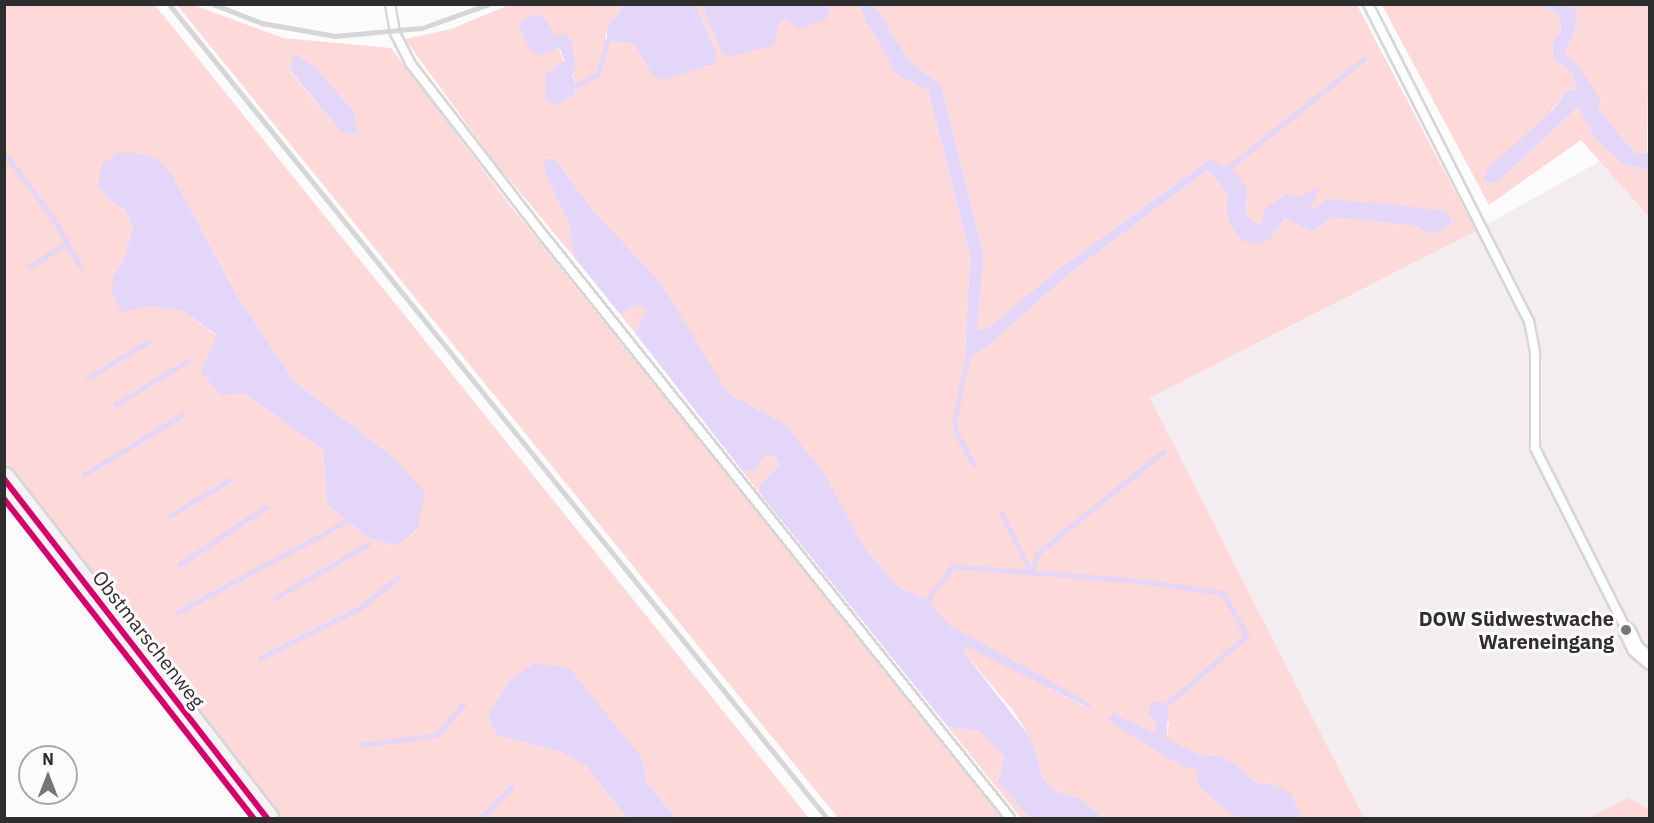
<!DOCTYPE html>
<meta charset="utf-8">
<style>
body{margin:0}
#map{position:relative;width:1654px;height:823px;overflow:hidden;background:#fcfbfc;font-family:"IBM Plex Sans",sans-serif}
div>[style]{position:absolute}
.built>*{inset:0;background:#f3ecf1}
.green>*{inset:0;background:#fed9d9}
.water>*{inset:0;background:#e4d6f8}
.stream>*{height:4.5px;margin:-2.25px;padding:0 2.25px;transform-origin:2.25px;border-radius:2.25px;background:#e4d6f8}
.roads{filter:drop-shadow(2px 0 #d7d6d7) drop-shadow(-2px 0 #d7d6d7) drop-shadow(0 2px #d7d6d7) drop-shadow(0 -2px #d7d6d7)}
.service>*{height:8px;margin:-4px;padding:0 4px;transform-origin:4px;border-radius:4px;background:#fffeff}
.minor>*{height:15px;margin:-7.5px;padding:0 7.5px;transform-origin:7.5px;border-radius:7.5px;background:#fffeff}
.secondary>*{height:22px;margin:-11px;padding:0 11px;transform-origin:11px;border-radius:11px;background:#f7f2f4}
.rail>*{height:4.5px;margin:-2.25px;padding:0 2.25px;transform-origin:2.25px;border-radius:2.25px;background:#d7d6d7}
.cycleway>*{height:6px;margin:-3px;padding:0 3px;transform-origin:3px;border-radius:3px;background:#d6006c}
.dots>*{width:16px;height:16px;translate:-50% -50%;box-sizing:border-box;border:3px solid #fdfafc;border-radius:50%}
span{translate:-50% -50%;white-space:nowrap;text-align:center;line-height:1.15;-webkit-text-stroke:6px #fdfafc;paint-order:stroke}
.poi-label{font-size:20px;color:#2f2e2f;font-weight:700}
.right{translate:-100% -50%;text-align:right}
.street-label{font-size:20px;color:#2f2e2f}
.frame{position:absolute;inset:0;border:6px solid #2f2e2f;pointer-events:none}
.north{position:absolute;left:18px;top:745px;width:60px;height:60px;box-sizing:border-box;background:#fdfafc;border:2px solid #aba8aa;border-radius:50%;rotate:0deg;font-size:16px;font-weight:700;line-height:24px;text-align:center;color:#2f2e2f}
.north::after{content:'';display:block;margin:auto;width:21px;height:27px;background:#777677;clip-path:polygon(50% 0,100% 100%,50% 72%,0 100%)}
</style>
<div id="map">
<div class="built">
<div style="clip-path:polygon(1600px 161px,1649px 217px,1649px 818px,1364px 818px,1150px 398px,1461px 239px)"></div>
</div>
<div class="green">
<div style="clip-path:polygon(evenodd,5px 5px,155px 5px,809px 818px,676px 818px,647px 783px,642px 758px,510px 679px,488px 716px,496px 735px,561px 752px,586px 766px,627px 818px,281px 818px,5px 465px,5px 5px,173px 177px,238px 297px,294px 381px,392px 456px,418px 530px,397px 546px,369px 538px,327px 505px,323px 450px,244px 393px,217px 336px,182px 311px,148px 306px,113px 277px,124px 259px,133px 227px,124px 209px,110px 201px,173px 177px)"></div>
<div style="clip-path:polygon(evenodd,177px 5px,194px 5px,283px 38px,391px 48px,509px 204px,1003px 818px,838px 818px,177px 5px,294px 55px,313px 65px,354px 111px,358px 134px,342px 133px,290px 71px,294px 55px)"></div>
<div style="clip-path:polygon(509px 5px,620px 5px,621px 11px,607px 27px,603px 57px,597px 73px,577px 84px,546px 19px,540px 55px,559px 48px,573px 96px,577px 85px,598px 73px,605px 58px,607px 41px,634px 44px,652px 75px,717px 55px,696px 5px,702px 5px,721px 52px,784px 19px,827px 18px,830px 5px,858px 5px,896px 75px,928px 90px,970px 256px,965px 354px,988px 346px,1068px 275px,1208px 170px,1228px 194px,1226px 209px,1241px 240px,1272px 237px,1285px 218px,1311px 232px,1332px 217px,1415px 226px,1431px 235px,1453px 223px,1446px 211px,1326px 199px,1316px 208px,1309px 207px,1261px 226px,1246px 216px,1247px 189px,1235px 173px,1210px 159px,1060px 268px,986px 331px,977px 330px,984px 255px,941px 84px,910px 62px,874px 5px,1357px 5px,1476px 231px,1150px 398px,1364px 818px,1302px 818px,1274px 785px,1254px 782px,1237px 765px,1220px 756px,1199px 755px,1167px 738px,1169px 722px,1156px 724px,1154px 733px,1113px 713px,1197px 770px,1227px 812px,1241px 818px,1104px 818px,1079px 798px,1055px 791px,1043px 779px,1033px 743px,1015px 713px,963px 651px,965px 645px,1091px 710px,951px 626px,927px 600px,896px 585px,864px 547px,826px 478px,785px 424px,728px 393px,556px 160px,544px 171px,569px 224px,574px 257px,492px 159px,405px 39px,451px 29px)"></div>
<div style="clip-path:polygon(1382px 5px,1541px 5px,1559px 15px,1561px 31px,1552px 42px,1553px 58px,1571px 72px,1577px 89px,1566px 91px,1497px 183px,1578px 107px,1594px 137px,1622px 164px,1649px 170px,1649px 217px,1581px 140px,1489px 205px)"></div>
<div style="clip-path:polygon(1573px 5px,1649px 5px,1647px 155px,1636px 154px,1598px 109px,1601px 100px,1565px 53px,1577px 25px)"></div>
<div style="clip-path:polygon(638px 305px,647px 309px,635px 333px,620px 314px)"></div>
<div style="clip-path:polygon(766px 455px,776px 457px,780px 464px,759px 486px,760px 494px,743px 472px,755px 470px)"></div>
<div style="clip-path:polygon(948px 727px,980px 731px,1004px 757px,998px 782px,1030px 818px,1021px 818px)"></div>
<div style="clip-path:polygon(1628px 798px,1649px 809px,1649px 818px,1588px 818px)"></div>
</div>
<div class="water">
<div style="clip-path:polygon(620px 5px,696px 5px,717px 55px,714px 64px,664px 80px,652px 75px,634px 44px,607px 41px,607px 27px,621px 11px)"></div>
<div style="clip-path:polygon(702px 5px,830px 5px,827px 18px,801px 29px,784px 19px,778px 23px,775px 45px,729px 57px,721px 52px)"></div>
<div style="clip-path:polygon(858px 5px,874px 5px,910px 62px,941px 84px,984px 255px,977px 330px,986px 330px,1060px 268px,1210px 159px,1235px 172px,1247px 189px,1246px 216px,1261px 226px,1265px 208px,1286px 194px,1301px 197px,1315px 188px,1319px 190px,1310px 207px,1316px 208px,1326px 199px,1397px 205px,1446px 211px,1453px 223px,1431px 235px,1415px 226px,1332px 217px,1311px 232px,1285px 218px,1272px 237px,1258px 245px,1241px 240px,1230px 224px,1226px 209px,1228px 194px,1208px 170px,1068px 275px,988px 346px,974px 355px,965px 354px,970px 256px,928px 90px,896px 75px)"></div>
<div style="clip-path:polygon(1541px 5px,1573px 5px,1576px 9px,1577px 25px,1565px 53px,1584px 74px,1601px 100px,1598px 109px,1636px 154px,1649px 153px,1649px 170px,1622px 164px,1594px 137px,1578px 107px,1497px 183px,1483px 181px,1488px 168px,1552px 111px,1566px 91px,1577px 89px,1571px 72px,1553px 58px,1552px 42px,1561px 31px,1559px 15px)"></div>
<div style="clip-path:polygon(536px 14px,546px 19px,555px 36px,565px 34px,571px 39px,576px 67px,572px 75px,577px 85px,573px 96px,554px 105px,545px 100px,545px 74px,564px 61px,560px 48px,540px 56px,530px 50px,520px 29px,520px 21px)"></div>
<div style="clip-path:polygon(294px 54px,313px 65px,354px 111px,358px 134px,342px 133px,290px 70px)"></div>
<div style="clip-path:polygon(132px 152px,158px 159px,173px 177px,238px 297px,294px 381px,392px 456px,425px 492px,418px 529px,397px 546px,369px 538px,327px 505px,323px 450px,244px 393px,220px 395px,201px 371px,217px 335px,182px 311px,148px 306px,121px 312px,112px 294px,113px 277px,124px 259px,133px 227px,124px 209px,110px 201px,98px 184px,102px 164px,117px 153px)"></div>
<div style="clip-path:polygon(545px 159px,556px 160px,595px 213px,659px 281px,728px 393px,785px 424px,825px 475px,864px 547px,896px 585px,927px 600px,951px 626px,1090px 703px,1092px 710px,966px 646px,963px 651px,1032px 740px,1043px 779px,1055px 791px,1079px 798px,1104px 818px,1030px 818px,998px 782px,1004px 757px,980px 731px,948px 727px,760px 494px,759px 486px,780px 464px,776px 457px,766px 455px,755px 470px,743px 472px,635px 333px,647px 309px,638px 305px,620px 314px,574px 257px,569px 224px,544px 171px)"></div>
<div style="clip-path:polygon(535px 663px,570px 669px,642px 758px,647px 783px,676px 818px,627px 818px,586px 766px,561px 752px,496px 735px,488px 716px,510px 679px)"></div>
<div style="clip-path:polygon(1152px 701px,1168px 704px,1167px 738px,1199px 755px,1220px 756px,1237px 765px,1254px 782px,1274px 785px,1290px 793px,1302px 818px,1241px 818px,1227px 812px,1197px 784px,1197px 770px,1181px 766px,1107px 720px,1113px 713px,1154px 733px,1156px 724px,1148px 712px)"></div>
</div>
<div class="stream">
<div style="left:577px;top:85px;width:24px;rotate:-28deg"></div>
<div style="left:598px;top:74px;width:34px;rotate:-75deg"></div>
<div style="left:8px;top:157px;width:76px;rotate:53.6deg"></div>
<div style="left:53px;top:218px;width:56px;rotate:60.3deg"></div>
<div style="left:1227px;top:169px;width:176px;rotate:-38.8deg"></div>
<div style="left:29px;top:267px;width:45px;rotate:-32.3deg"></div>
<div style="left:970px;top:349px;width:72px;rotate:102.1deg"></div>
<div style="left:955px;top:419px;width:13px;rotate:86deg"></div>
<div style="left:956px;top:432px;width:37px;rotate:61deg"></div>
<div style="left:88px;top:378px;width:71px;rotate:-31.2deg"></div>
<div style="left:115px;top:405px;width:84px;rotate:-31.4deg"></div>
<div style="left:84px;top:475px;width:115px;rotate:-31.5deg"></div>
<div style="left:1002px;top:514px;width:65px;rotate:63.4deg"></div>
<div style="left:1031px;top:572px;width:20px;rotate:-70deg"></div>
<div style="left:1038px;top:553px;width:161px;rotate:-38.9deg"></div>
<div style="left:169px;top:516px;width:71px;rotate:-30.5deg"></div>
<div style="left:179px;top:565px;width:105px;rotate:-33.7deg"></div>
<div style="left:276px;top:598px;width:107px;rotate:-30.4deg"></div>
<div style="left:927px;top:600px;width:43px;rotate:-52.6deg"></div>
<div style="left:953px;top:566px;width:188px;rotate:4.6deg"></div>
<div style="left:1140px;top:581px;width:84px;rotate:8.2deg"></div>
<div style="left:1223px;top:593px;width:49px;rotate:60.8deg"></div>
<div style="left:1247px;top:636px;width:104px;rotate:139.3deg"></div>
<div style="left:178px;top:612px;width:192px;rotate:-28.3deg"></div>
<div style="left:260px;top:658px;width:112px;rotate:-26.6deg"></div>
<div style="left:360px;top:608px;width:49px;rotate:-39.2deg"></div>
<div style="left:361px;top:745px;width:76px;rotate:-7.6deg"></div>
<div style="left:436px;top:735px;width:42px;rotate:-47.9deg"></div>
<div style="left:480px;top:818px;width:45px;rotate:-45deg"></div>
</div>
<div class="roads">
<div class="service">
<div style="left:390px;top:4px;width:29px;rotate:80deg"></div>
<div style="left:395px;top:33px;width:34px;rotate:63deg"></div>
<div style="left:410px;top:63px;width:217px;rotate:52.3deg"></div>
<div style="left:543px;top:235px;width:747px;rotate:51.3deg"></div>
<div style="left:1368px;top:4px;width:356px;rotate:63.1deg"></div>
<div style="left:1529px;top:321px;width:33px;rotate:79deg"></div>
<div style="left:1535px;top:353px;width:95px;rotate:90deg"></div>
<div style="left:1535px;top:448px;width:205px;rotate:63.3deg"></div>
</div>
<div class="minor">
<div style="left:1627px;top:631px;width:19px;rotate:65deg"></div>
<div style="left:1635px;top:648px;width:20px;rotate:41deg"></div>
</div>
<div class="secondary">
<div style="left:4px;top:479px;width:429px;rotate:52.2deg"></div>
</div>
</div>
<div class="rail">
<div style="left:169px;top:4px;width:1047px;rotate:51.05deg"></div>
<div style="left:213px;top:4px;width:53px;rotate:21.2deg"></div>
<div style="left:262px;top:23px;width:74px;rotate:10.1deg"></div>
<div style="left:335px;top:36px;width:87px;rotate:-5.3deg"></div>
<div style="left:422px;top:28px;width:71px;rotate:-19.7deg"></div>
</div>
<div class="cycleway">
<div style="left:4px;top:479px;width:429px;rotate:52.2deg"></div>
<div style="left:4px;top:499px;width:405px;rotate:52deg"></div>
</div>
<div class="dots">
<div style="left:1626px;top:630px;background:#777677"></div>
</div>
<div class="poi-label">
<span class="right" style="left:1614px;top:630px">DOW Südwestwache<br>Wareneingang</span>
</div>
<div class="street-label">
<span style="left:149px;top:639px;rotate:52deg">Obstmarschenweg</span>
</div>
<div class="frame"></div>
<div class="north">N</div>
</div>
